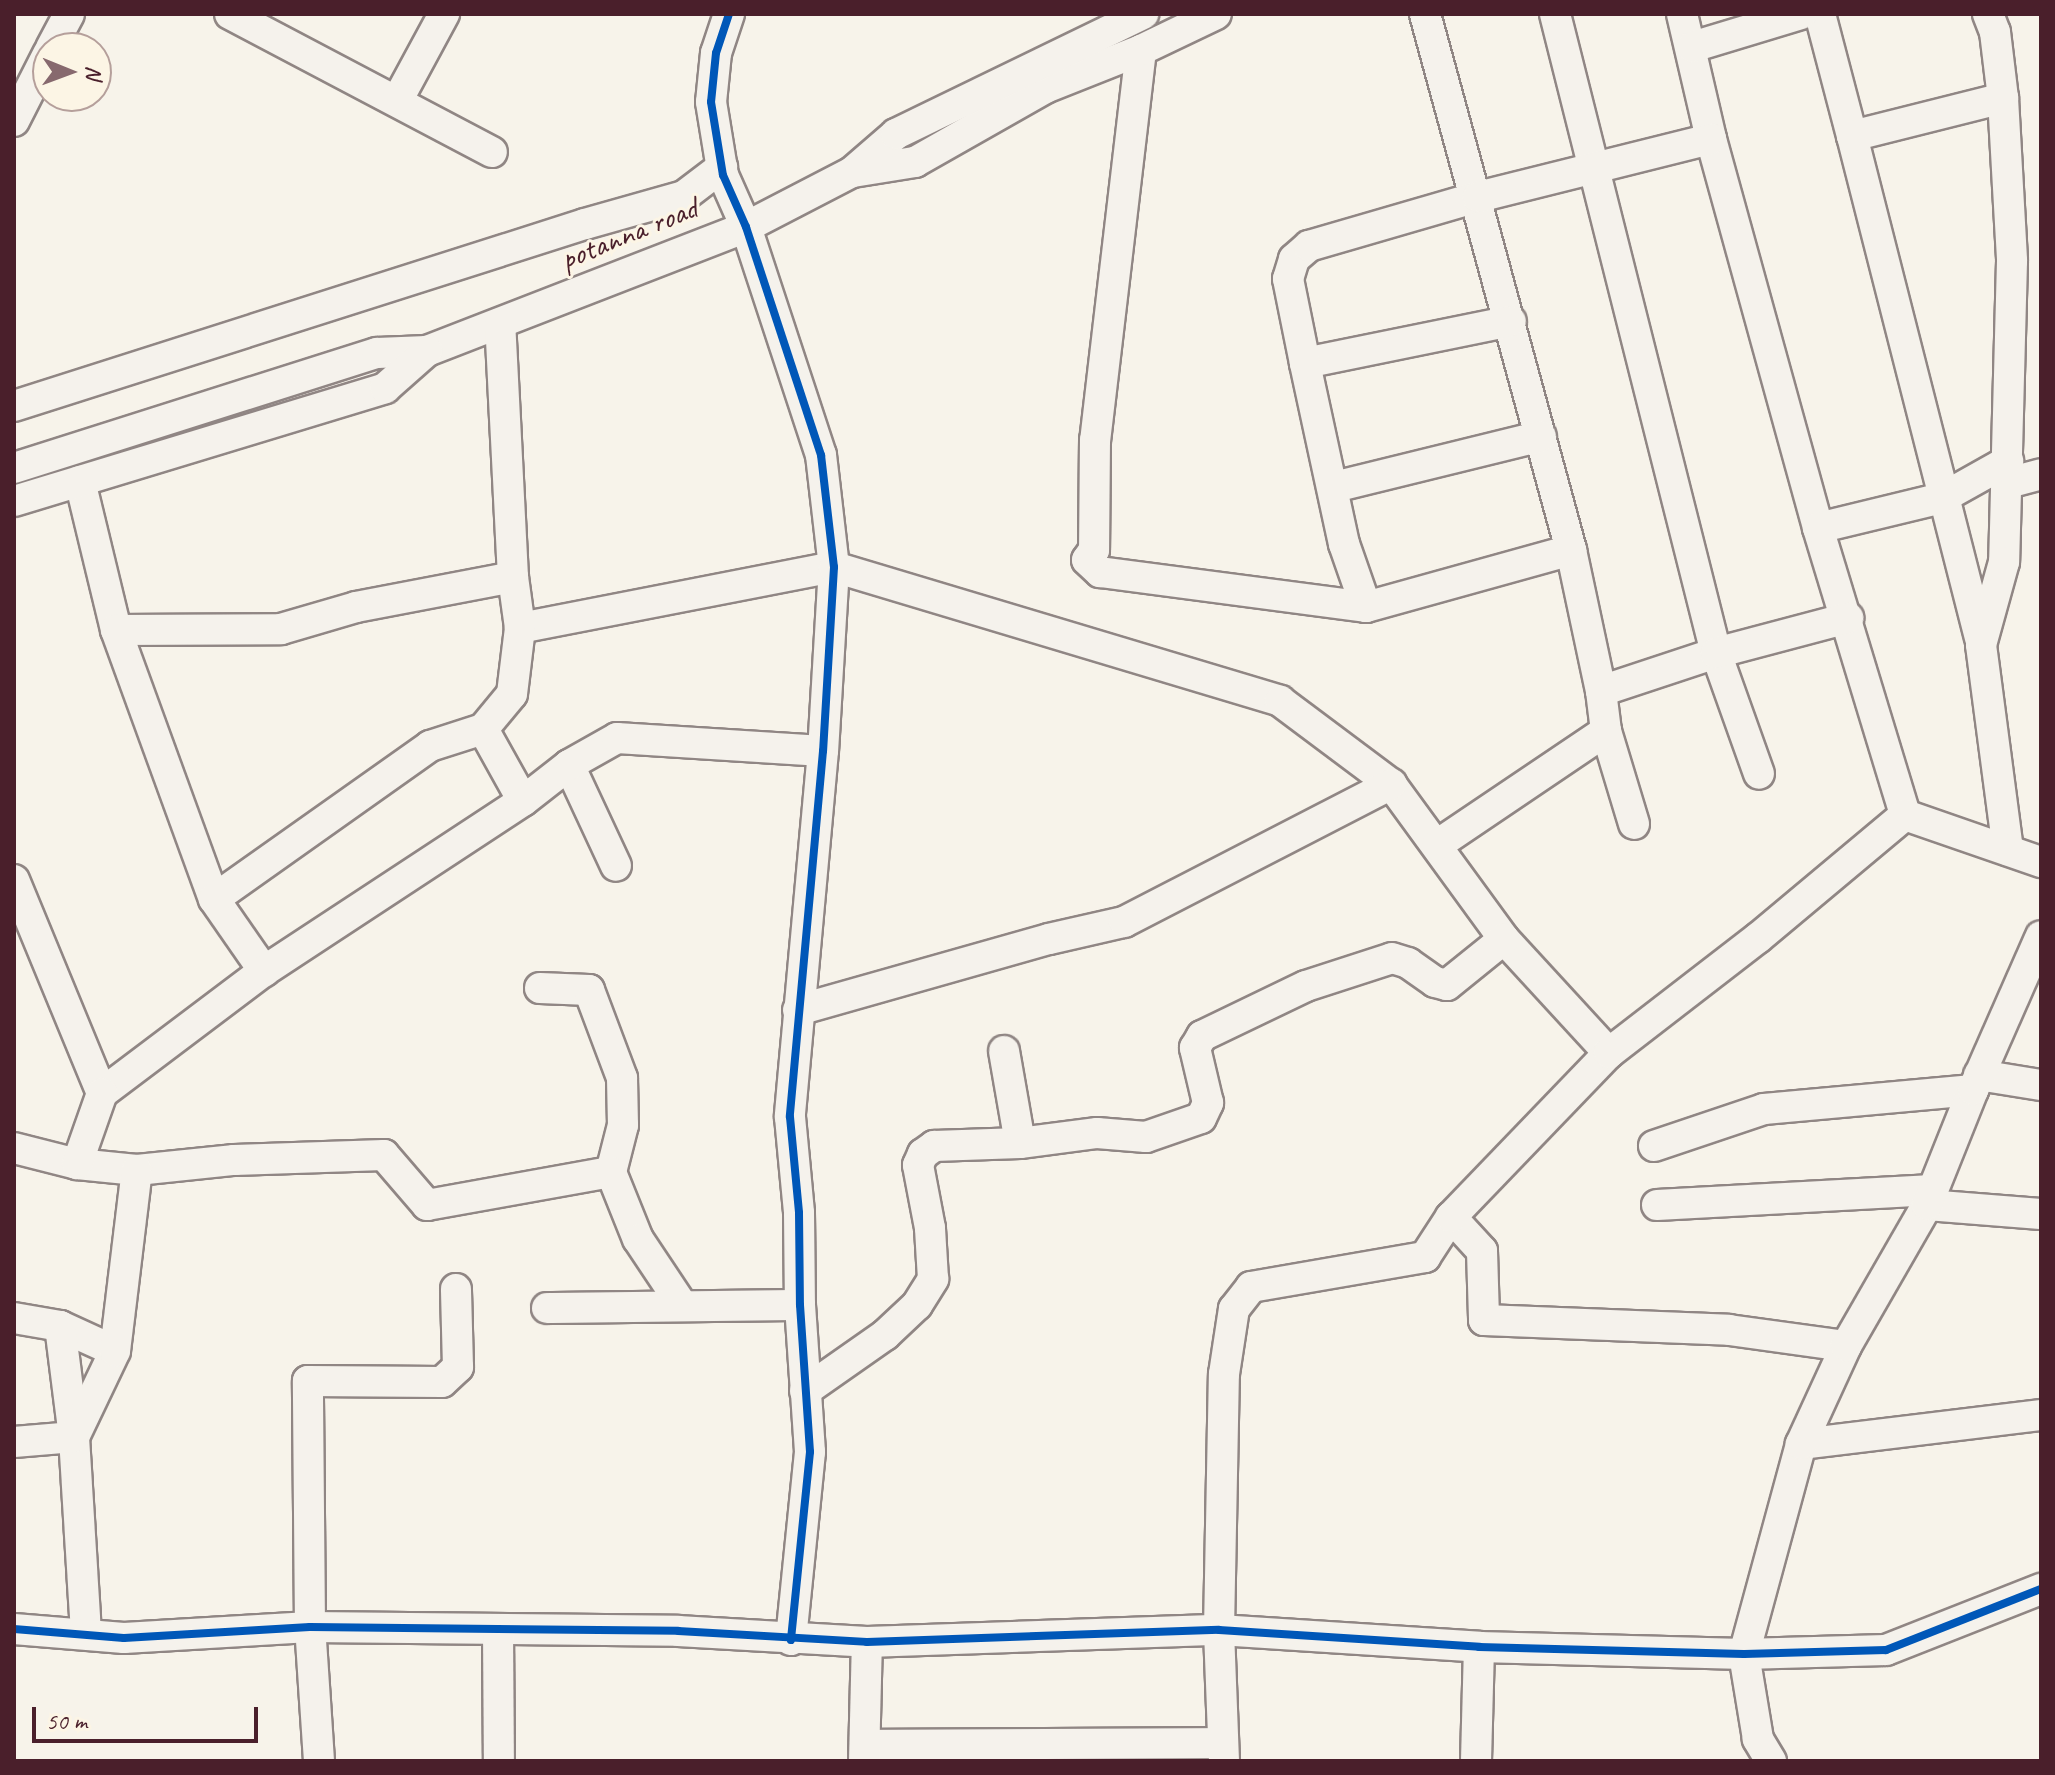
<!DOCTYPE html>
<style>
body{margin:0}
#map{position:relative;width:2055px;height:1775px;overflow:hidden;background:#f7f3ea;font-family:Caveat,sans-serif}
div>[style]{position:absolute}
.roads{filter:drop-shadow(2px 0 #908684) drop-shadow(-2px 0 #908684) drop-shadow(0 2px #908684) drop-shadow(0 -2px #908684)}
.minor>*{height:30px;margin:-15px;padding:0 15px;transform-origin:15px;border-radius:15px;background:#f5f2ec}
.cycleway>*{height:8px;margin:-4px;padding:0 4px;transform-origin:4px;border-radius:4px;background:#0057b8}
span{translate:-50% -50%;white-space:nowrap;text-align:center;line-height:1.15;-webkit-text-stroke:6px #fcf5e5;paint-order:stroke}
.street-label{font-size:32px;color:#4a1f2b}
.frame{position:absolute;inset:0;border:16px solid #4a1f2b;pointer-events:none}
.north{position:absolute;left:32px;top:32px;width:80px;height:80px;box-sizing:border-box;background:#fcf5e5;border:2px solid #b59f9b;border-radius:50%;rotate:91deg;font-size:22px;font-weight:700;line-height:32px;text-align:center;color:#4a1f2b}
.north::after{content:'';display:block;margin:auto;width:28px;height:36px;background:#87696e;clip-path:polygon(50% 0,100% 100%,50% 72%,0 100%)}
.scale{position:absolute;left:32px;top:1707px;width:226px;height:36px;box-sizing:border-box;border:4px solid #4a1f2b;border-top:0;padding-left:10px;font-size:24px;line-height:28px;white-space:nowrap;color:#4a1f2b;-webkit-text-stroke:6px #fcf5e5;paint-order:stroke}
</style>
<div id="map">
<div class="roads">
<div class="minor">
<div style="left:230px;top:14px;width:296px;rotate:27.8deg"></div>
<div style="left:729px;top:14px;width:41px;rotate:108.4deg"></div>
<div style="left:716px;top:53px;width:49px;rotate:95.8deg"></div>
<div style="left:711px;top:102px;width:74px;rotate:80.7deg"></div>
<div style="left:723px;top:175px;width:57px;rotate:66.1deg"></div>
<div style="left:746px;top:227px;width:240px;rotate:71.8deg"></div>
<div style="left:821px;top:455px;width:113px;rotate:83.4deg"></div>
<div style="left:834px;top:567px;width:184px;rotate:93.4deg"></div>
<div style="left:823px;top:751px;width:367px;rotate:95.2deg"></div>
<div style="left:790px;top:1117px;width:96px;rotate:84.6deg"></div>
<div style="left:799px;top:1213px;width:92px;rotate:89.4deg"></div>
<div style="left:800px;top:1305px;width:147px;rotate:86.1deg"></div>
<div style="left:810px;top:1452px;width:189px;rotate:95.8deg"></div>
<div style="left:1425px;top:14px;width:556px;rotate:74.76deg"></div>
<div style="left:1571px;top:550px;width:144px;rotate:78deg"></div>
<div style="left:1601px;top:691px;width:40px;rotate:82.9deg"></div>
<div style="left:1606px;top:731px;width:97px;rotate:73.2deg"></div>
<div style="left:1555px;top:14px;width:659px;rotate:75.86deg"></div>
<div style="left:1716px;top:653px;width:128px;rotate:70.4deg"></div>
<div style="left:1682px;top:14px;width:128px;rotate:76.9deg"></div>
<div style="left:1711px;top:139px;width:403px;rotate:74.6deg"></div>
<div style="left:1818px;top:528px;width:300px;rotate:73.1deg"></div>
<div style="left:1820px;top:14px;width:126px;rotate:75.3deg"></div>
<div style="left:1988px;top:14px;width:19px;rotate:69deg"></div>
<div style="left:1995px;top:32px;width:66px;rotate:83.1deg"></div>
<div style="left:2003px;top:98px;width:163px;rotate:86.8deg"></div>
<div style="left:2012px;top:261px;width:301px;rotate:91.5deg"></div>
<div style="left:2004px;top:562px;width:86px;rotate:105.5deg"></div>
<div style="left:1981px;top:645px;width:207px;rotate:82.5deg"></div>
<div style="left:1692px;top:47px;width:114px;rotate:-16.8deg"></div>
<div style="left:51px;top:48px;width:38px;rotate:-62deg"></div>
<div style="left:1141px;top:50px;width:393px;rotate:96.7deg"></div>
<div style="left:1095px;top:440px;width:110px;rotate:90.5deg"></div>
<div style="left:1094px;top:550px;width:12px;rotate:125deg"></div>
<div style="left:1087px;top:560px;width:18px;rotate:43deg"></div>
<div style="left:1100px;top:572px;width:268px;rotate:7.5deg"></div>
<div style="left:1366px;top:607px;width:213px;rotate:-15.5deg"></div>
<div style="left:397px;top:101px;width:99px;rotate:-61.6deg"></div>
<div style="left:14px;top:121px;width:75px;rotate:-63.1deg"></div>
<div style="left:853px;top:172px;width:63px;rotate:-9.2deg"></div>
<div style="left:915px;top:162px;width:150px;rotate:-29.6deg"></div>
<div style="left:1045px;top:88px;width:103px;rotate:-21.6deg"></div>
<div style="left:1141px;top:50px;width:83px;rotate:-25.6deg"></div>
<div style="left:1305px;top:363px;width:210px;rotate:-11.5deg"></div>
<div style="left:14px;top:406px;width:599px;rotate:-17.68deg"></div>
<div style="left:585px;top:224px;width:103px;rotate:-15.8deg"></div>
<div style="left:684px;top:196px;width:48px;rotate:-37.3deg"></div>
<div style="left:14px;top:468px;width:381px;rotate:-17.6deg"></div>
<div style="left:377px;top:353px;width:50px;rotate:-2.3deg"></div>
<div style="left:427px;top:351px;width:342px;rotate:-21.2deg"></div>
<div style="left:746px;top:227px;width:119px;rotate:-27.4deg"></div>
<div style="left:852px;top:172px;width:58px;rotate:-40.8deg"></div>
<div style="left:896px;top:134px;width:275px;rotate:-25.9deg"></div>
<div style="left:80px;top:481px;width:153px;rotate:76.4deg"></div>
<div style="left:116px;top:630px;width:286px;rotate:70deg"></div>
<div style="left:214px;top:899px;width:88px;rotate:55.2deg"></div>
<div style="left:2008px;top:483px;width:34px;rotate:-15deg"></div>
<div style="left:1334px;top:487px;width:213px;rotate:-13.8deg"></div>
<div style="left:14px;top:501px;width:388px;rotate:-16.9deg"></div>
<div style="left:385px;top:388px;width:56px;rotate:-41.4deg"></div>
<div style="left:1818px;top:528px;width:128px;rotate:-13.6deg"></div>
<div style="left:1942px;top:498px;width:76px;rotate:-29.3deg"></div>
<div style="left:1366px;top:607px;width:67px;rotate:-109.2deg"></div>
<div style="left:1344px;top:544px;width:185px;rotate:-102.2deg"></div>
<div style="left:1305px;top:363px;width:86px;rotate:-101.4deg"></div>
<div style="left:1288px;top:279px;width:21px;rotate:-73deg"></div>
<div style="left:1294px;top:259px;width:20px;rotate:-41deg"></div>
<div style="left:1309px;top:246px;width:176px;rotate:-16.2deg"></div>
<div style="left:1478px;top:197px;width:240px;rotate:-14deg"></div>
<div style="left:520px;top:628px;width:320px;rotate:-11deg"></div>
<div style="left:834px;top:567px;width:466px;rotate:16.7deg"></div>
<div style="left:1280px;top:701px;width:139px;rotate:36.8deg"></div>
<div style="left:1391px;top:784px;width:192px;rotate:53.9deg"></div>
<div style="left:1504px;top:939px;width:155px;rotate:47.4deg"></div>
<div style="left:116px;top:630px;width:165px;rotate:-0.3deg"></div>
<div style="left:281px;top:629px;width:78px;rotate:-16.3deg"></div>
<div style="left:356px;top:607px;width:160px;rotate:-10.8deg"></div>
<div style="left:1980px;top:638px;width:518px;rotate:-104.3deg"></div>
<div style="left:1852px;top:136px;width:156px;rotate:-14.1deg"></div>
<div style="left:1601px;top:691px;width:121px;rotate:-18.3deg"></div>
<div style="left:1716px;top:653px;width:137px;rotate:-14.9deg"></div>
<div style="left:483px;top:729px;width:82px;rotate:60.9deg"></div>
<div style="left:569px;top:765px;width:111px;rotate:65deg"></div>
<div style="left:1437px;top:845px;width:204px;rotate:-34deg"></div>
<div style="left:14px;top:880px;width:230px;rotate:67.6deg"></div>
<div style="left:102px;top:1093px;width:203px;rotate:-37deg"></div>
<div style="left:264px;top:971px;width:310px;rotate:-33.3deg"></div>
<div style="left:523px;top:801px;width:58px;rotate:-38deg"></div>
<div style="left:569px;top:765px;width:55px;rotate:-29.4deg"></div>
<div style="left:617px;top:738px;width:206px;rotate:3.6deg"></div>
<div style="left:214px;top:899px;width:265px;rotate:-35.3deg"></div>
<div style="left:430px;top:746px;width:56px;rotate:-17.8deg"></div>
<div style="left:483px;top:729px;width:45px;rotate:-50.4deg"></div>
<div style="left:512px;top:694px;width:66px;rotate:-83.1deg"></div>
<div style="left:520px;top:628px;width:51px;rotate:-97.8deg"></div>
<div style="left:513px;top:577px;width:254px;rotate:-92.9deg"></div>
<div style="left:540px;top:988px;width:49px;rotate:2.3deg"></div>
<div style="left:589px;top:990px;width:94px;rotate:69.4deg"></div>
<div style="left:622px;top:1078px;width:47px;rotate:88.8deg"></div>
<div style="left:623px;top:1125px;width:49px;rotate:104.3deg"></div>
<div style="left:798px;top:1010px;width:261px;rotate:-15.8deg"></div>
<div style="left:1049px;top:939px;width:77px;rotate:-12.8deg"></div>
<div style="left:1124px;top:922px;width:301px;rotate:-27.3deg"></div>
<div style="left:1004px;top:1051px;width:93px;rotate:80.1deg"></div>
<div style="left:1979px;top:1075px;width:63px;rotate:9.2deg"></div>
<div style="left:1654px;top:1146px;width:116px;rotate:-18.6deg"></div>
<div style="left:1764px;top:1109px;width:210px;rotate:-5.2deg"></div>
<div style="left:14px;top:1148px;width:65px;rotate:14.3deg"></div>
<div style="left:77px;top:1164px;width:60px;rotate:5.7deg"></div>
<div style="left:137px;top:1170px;width:98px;rotate:-5.9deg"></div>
<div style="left:234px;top:1160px;width:150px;rotate:-1.9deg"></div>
<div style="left:384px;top:1155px;width:66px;rotate:49.3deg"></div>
<div style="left:427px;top:1205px;width:187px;rotate:-10.2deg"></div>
<div style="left:611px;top:1172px;width:72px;rotate:68.1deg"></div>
<div style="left:638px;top:1239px;width:79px;rotate:56.3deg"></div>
<div style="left:77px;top:1164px;width:75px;rotate:-70.6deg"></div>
<div style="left:1657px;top:1205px;width:276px;rotate:-3.1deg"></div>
<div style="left:1927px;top:1205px;width:114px;rotate:4.5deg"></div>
<div style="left:1451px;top:1217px;width:46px;rotate:47.6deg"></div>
<div style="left:1482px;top:1251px;width:69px;rotate:88.3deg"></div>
<div style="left:1484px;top:1320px;width:245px;rotate:2.3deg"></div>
<div style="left:1729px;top:1330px;width:118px;rotate:7.8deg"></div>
<div style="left:547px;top:1308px;width:253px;rotate:-0.7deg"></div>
<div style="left:14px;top:1318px;width:47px;rotate:9.9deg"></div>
<div style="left:60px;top:1326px;width:60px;rotate:24.4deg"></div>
<div style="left:60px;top:1326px;width:112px;rotate:82.8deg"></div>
<div style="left:74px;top:1437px;width:196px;rotate:86.5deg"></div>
<div style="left:805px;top:1391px;width:98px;rotate:-35deg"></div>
<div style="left:885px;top:1335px;width:44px;rotate:-43.2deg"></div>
<div style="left:917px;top:1305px;width:31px;rotate:-58deg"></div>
<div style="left:933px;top:1279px;width:51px;rotate:-93.4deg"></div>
<div style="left:930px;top:1228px;width:64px;rotate:-100.8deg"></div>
<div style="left:918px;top:1165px;width:12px;rotate:-66deg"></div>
<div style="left:923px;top:1154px;width:14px;rotate:-36deg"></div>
<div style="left:934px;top:1146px;width:86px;rotate:-2deg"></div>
<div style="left:1020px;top:1143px;width:78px;rotate:-7.4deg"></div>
<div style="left:1097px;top:1133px;width:49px;rotate:4.7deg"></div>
<div style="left:1146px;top:1137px;width:58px;rotate:-19.1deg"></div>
<div style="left:1201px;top:1118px;width:17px;rotate:-65deg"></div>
<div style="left:1208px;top:1103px;width:57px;rotate:-103.3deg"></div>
<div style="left:1195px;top:1048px;width:14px;rotate:-60deg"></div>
<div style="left:1202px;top:1036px;width:115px;rotate:-25.7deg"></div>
<div style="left:1306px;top:986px;width:90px;rotate:-18deg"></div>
<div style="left:1392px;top:958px;width:17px;rotate:17deg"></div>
<div style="left:1408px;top:963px;width:33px;rotate:35deg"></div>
<div style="left:1435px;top:982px;width:12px;rotate:14deg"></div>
<div style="left:1447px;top:985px;width:73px;rotate:-38.9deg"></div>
<div style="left:14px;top:1442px;width:60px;rotate:-4.8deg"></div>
<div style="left:74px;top:1437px;width:95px;rotate:-64.5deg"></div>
<div style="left:115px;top:1351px;width:182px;rotate:-83.1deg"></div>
<div style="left:1801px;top:1444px;width:242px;rotate:-6.9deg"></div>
<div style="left:14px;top:1629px;width:110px;rotate:4.7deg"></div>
<div style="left:124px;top:1638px;width:186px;rotate:-3.4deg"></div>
<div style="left:310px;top:1627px;width:368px;rotate:0.6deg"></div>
<div style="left:678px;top:1631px;width:189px;rotate:3.3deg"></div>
<div style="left:867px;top:1642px;width:352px;rotate:-2deg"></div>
<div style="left:1219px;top:1630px;width:261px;rotate:3.7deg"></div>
<div style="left:1479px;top:1647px;width:265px;rotate:1.5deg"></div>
<div style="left:1744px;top:1654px;width:142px;rotate:-1.6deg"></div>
<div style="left:1886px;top:1650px;width:167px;rotate:-21.5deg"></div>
<div style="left:498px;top:1631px;width:130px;rotate:89.6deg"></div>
<div style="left:866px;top:1745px;width:357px;rotate:-0.3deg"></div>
<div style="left:319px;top:1761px;width:134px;rotate:-93.8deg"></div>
<div style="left:310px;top:1627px;width:246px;rotate:-90.5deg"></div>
<div style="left:308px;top:1381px;width:134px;rotate:0.4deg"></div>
<div style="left:442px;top:1382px;width:22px;rotate:-43deg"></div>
<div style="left:458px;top:1367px;width:78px;rotate:-91.5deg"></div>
<div style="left:864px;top:1761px;width:119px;rotate:-88.6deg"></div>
<div style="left:1224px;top:1761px;width:131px;rotate:-92.2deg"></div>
<div style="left:1219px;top:1630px;width:256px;rotate:-88.9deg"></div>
<div style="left:1224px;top:1374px;width:66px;rotate:-81.3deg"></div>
<div style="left:1234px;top:1309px;width:28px;rotate:-52deg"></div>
<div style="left:1251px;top:1287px;width:177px;rotate:-9.8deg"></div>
<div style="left:1425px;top:1257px;width:48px;rotate:-57deg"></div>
<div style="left:1451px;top:1217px;width:228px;rotate:-46.1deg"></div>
<div style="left:1609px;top:1053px;width:188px;rotate:-37.7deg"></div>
<div style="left:1758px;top:938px;width:192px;rotate:-39.9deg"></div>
<div style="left:1905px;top:815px;width:144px;rotate:19.1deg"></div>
<div style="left:1476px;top:1761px;width:114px;rotate:-88.5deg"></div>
<div style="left:1771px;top:1761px;width:26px;rotate:-121deg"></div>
<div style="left:1758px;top:1739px;width:86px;rotate:-99.4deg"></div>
<div style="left:1744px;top:1654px;width:218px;rotate:-74.8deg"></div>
<div style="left:1801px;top:1444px;width:108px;rotate:-65.3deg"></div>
<div style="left:1846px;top:1346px;width:163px;rotate:-60.1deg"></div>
<div style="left:1927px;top:1205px;width:124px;rotate:-68.2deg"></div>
<div style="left:1973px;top:1090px;width:168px;rotate:-66.2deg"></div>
</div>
</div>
<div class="cycleway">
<div style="left:729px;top:14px;width:41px;rotate:108.4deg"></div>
<div style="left:716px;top:53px;width:49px;rotate:95.8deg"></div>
<div style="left:711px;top:102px;width:74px;rotate:80.7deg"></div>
<div style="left:723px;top:175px;width:57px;rotate:66.1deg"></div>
<div style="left:746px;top:227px;width:240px;rotate:71.8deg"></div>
<div style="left:821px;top:455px;width:113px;rotate:83.4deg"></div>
<div style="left:834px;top:567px;width:184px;rotate:93.4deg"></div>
<div style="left:823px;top:751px;width:367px;rotate:95.2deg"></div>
<div style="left:790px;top:1117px;width:96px;rotate:84.6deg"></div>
<div style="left:799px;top:1213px;width:92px;rotate:89.4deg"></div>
<div style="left:800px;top:1305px;width:147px;rotate:86.1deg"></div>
<div style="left:810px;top:1452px;width:189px;rotate:95.8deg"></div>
<div style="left:14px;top:1629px;width:110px;rotate:4.7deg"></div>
<div style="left:124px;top:1638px;width:186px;rotate:-3.4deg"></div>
<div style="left:310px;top:1627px;width:368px;rotate:0.6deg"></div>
<div style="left:678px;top:1631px;width:189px;rotate:3.3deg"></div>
<div style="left:867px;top:1642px;width:352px;rotate:-2deg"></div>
<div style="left:1219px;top:1630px;width:261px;rotate:3.7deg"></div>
<div style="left:1479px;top:1647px;width:265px;rotate:1.5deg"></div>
<div style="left:1744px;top:1654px;width:142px;rotate:-1.6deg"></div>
<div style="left:1886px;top:1650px;width:167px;rotate:-21.5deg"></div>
</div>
<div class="street-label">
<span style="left:629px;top:234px;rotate:-22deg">potanna road</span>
</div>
<div class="frame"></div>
<div class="north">N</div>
<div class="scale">50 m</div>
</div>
